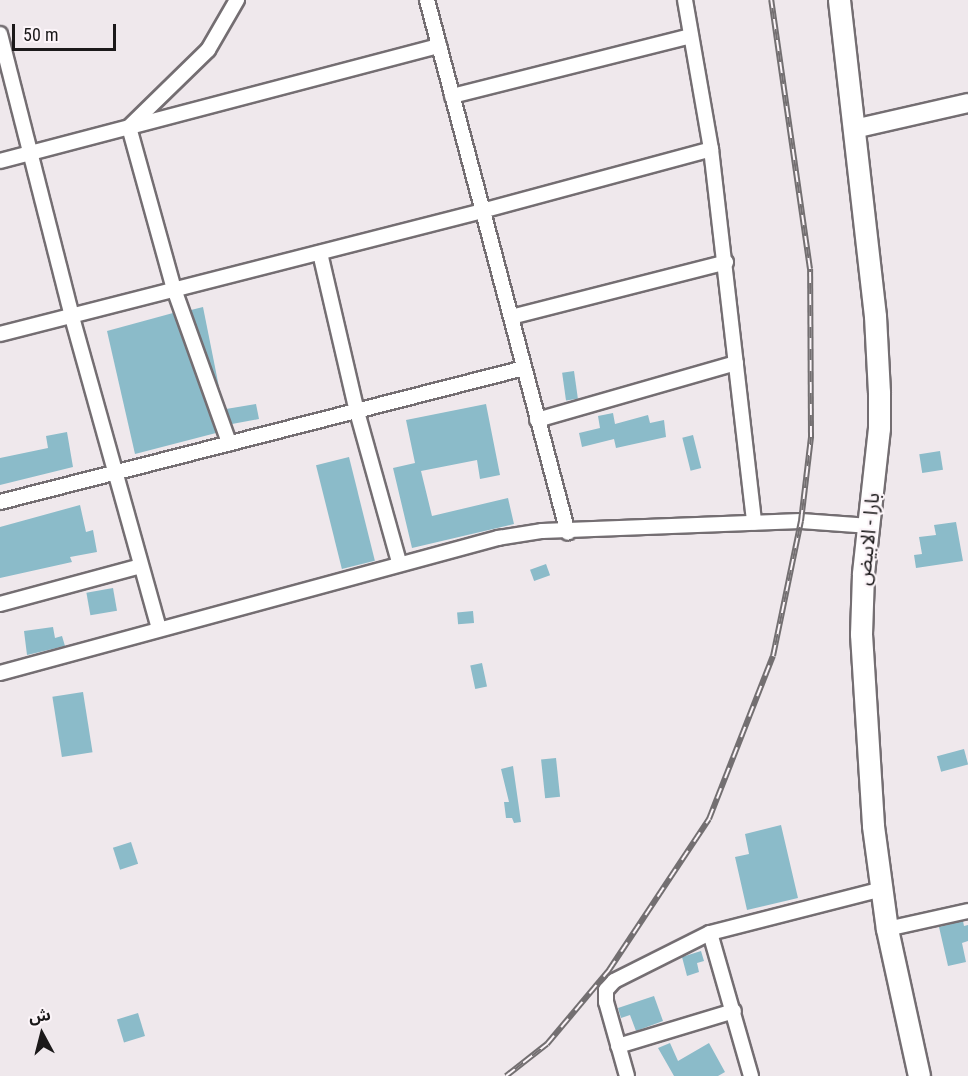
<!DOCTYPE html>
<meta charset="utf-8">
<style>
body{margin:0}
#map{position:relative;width:968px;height:1076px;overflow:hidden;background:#efe8ec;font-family:"Roboto Condensed","Noto Sans Arabic",sans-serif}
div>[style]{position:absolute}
.building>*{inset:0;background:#8bbbc9;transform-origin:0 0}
.roads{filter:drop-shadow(2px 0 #746e72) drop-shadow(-2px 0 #746e72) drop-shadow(0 2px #746e72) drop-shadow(0 -2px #746e72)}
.street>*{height:14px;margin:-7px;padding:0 7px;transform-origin:7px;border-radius:7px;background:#fff}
.secondary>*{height:18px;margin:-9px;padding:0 9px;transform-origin:9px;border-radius:9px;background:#fff}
.primary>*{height:21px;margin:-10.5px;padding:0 10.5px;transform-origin:10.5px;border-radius:10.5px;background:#fff}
.rail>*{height:6px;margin-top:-3px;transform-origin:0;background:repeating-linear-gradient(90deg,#fcf5f9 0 11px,#736f71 0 22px);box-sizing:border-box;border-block:2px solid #736f71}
span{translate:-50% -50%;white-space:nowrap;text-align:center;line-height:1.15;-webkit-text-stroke:4.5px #fcf5f9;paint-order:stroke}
.street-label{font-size:20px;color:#1b191a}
.north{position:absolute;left:12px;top:1004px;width:60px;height:60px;-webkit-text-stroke:4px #fcf5f9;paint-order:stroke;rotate:353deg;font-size:16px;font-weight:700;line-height:24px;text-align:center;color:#1b191a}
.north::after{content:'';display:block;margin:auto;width:21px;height:27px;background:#1b191a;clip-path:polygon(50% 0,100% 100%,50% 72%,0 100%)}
.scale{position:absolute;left:12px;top:24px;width:104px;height:27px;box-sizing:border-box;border:3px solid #1b191a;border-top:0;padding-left:8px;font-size:18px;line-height:21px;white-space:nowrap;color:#1b191a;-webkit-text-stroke:4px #fcf5f9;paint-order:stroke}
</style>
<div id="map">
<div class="building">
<div style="clip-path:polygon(203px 307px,220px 392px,191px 310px)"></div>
<div style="clip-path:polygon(173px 313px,216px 433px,135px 454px,107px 331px)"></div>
<div style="left:574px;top:371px;width:28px;height:12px;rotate:82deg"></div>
<div style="clip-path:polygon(256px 404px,259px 419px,232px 424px,226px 409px)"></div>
<div style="clip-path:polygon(486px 404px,500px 475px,480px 479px,477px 460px,421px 471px,432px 516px,508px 498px,514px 524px,412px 548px,393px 468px,415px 463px,406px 420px)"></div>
<div style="clip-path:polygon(613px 413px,615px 424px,648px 415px,650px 423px,664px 420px,666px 437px,616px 448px,614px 439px,582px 447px,579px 433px,600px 428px,598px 416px)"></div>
<div style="clip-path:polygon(67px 432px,73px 467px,0 485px,0 458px,48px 448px,46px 436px)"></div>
<div style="left:693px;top:435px;width:34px;height:11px;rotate:76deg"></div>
<div style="left:940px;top:451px;width:19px;height:21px;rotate:81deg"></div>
<div style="left:349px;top:457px;width:107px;height:34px;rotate:76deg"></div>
<div style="clip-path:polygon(80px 505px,86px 532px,93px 530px,97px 552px,70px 557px,72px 562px,0 578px,0 527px)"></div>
<div style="clip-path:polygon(956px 522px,963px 561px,916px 568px,914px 555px,922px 554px,919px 537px,936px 535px,934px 525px)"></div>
<div style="left:546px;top:564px;width:12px;height:17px;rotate:70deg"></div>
<div style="left:113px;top:588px;width:23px;height:27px;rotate:80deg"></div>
<div style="left:473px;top:611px;width:12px;height:16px;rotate:85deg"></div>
<div style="clip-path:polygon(53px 627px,55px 638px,62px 636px,65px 646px,27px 655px,24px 631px)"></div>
<div style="left:482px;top:663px;width:24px;height:12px;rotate:78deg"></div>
<div style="left:83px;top:692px;width:61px;height:31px;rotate:81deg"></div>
<div style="left:964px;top:749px;width:16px;height:28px;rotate:75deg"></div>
<div style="left:556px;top:758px;width:39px;height:15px;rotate:84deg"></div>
<div style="clip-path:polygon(513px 766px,521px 822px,514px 823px,512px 818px,506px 818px,504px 802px,509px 802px,501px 769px)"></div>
<div style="clip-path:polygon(781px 825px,798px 898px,747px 910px,735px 857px,749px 854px,745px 834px)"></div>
<div style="left:131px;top:842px;width:23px;height:19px;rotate:72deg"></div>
<div style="clip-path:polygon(963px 921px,964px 926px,968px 925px,968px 941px,962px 943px,966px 962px,948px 966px,939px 927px)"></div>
<div style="clip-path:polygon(701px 951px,704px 961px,697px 963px,699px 972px,687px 976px,682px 957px)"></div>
<div style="clip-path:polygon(654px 996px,663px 1021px,636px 1031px,630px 1015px,621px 1018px,618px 1008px)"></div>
<div style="left:138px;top:1013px;width:24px;height:22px;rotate:73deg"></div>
<div style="clip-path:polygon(670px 1043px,678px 1061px,709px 1043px,725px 1072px,718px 1076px,674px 1076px,658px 1048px)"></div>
</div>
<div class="roads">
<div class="street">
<div style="left:427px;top:0;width:551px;rotate:75.18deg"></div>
<div style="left:685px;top:0;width:151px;rotate:80.1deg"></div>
<div style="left:711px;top:149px;width:376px;rotate:83.4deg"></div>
<div style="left:0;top:34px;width:292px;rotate:75.7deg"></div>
<div style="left:72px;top:317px;width:323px;rotate:74.4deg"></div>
<div style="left:452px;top:96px;width:246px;rotate:-14.1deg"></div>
<div style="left:130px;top:126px;width:109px;rotate:-44.3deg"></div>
<div style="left:208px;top:50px;width:58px;rotate:-59.9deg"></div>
<div style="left:129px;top:127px;width:168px;rotate:74.5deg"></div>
<div style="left:174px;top:289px;width:164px;rotate:70.3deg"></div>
<div style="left:0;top:161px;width:454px;rotate:-14.7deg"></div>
<div style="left:320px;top:253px;width:159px;rotate:76.9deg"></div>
<div style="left:356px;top:408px;width:160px;rotate:74.4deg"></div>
<div style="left:511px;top:317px;width:222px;rotate:-14.3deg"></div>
<div style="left:0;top:334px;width:497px;rotate:-14.3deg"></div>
<div style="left:482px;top:211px;width:237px;rotate:-15.1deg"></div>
<div style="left:537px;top:420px;width:207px;rotate:-16deg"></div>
<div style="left:0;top:502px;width:541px;rotate:-14.34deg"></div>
<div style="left:0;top:604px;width:146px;rotate:-15.1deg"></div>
<div style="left:0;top:673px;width:516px;rotate:-15.17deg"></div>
<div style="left:498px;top:538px;width:45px;rotate:-9deg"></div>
<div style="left:542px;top:531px;width:259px;rotate:-2.2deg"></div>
<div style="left:801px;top:521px;width:69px;rotate:4.1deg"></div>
<div style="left:887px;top:929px;width:83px;rotate:-12.5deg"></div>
<div style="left:710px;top:933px;width:149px;rotate:74deg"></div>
<div style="left:618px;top:1046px;width:121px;rotate:-16.8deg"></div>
<div style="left:627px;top:1076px;width:77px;rotate:-105.8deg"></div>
<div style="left:606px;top:1002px;width:12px;rotate:-90deg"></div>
<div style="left:606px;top:990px;width:12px;rotate:-48deg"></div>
<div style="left:614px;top:981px;width:107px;rotate:-26.6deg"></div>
<div style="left:710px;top:933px;width:178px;rotate:-14.3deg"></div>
</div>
<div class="secondary">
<div style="left:854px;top:129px;width:117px;rotate:-12.8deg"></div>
</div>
<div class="primary">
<div style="left:839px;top:0;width:318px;rotate:83.5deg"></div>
<div style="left:875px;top:316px;width:76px;rotate:87deg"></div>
<div style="left:879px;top:392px;width:36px;rotate:90deg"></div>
<div style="left:879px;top:428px;width:147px;rotate:96.3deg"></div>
<div style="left:863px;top:574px;width:60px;rotate:91.9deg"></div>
<div style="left:861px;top:634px;width:192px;rotate:86.4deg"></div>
<div style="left:873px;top:826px;width:104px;rotate:82.3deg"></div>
<div style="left:887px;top:929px;width:150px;rotate:77.7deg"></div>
</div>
</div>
<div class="rail">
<div style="left:506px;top:1076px;width:52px;rotate:-38deg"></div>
<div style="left:547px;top:1044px;width:97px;rotate:-50deg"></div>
<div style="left:609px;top:970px;width:181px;rotate:-56.5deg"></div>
<div style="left:709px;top:819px;width:175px;rotate:-68.6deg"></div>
<div style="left:773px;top:656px;width:138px;rotate:-78.3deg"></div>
<div style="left:801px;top:521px;width:85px;rotate:-83.2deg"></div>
<div style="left:811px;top:437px;width:168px;rotate:-90.3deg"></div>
<div style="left:810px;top:269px;width:272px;rotate:-98.2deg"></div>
</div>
<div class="street-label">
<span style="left:868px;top:539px;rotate:-84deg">بارا - الابيض</span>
</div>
<div class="north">ش</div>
<div class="scale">50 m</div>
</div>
